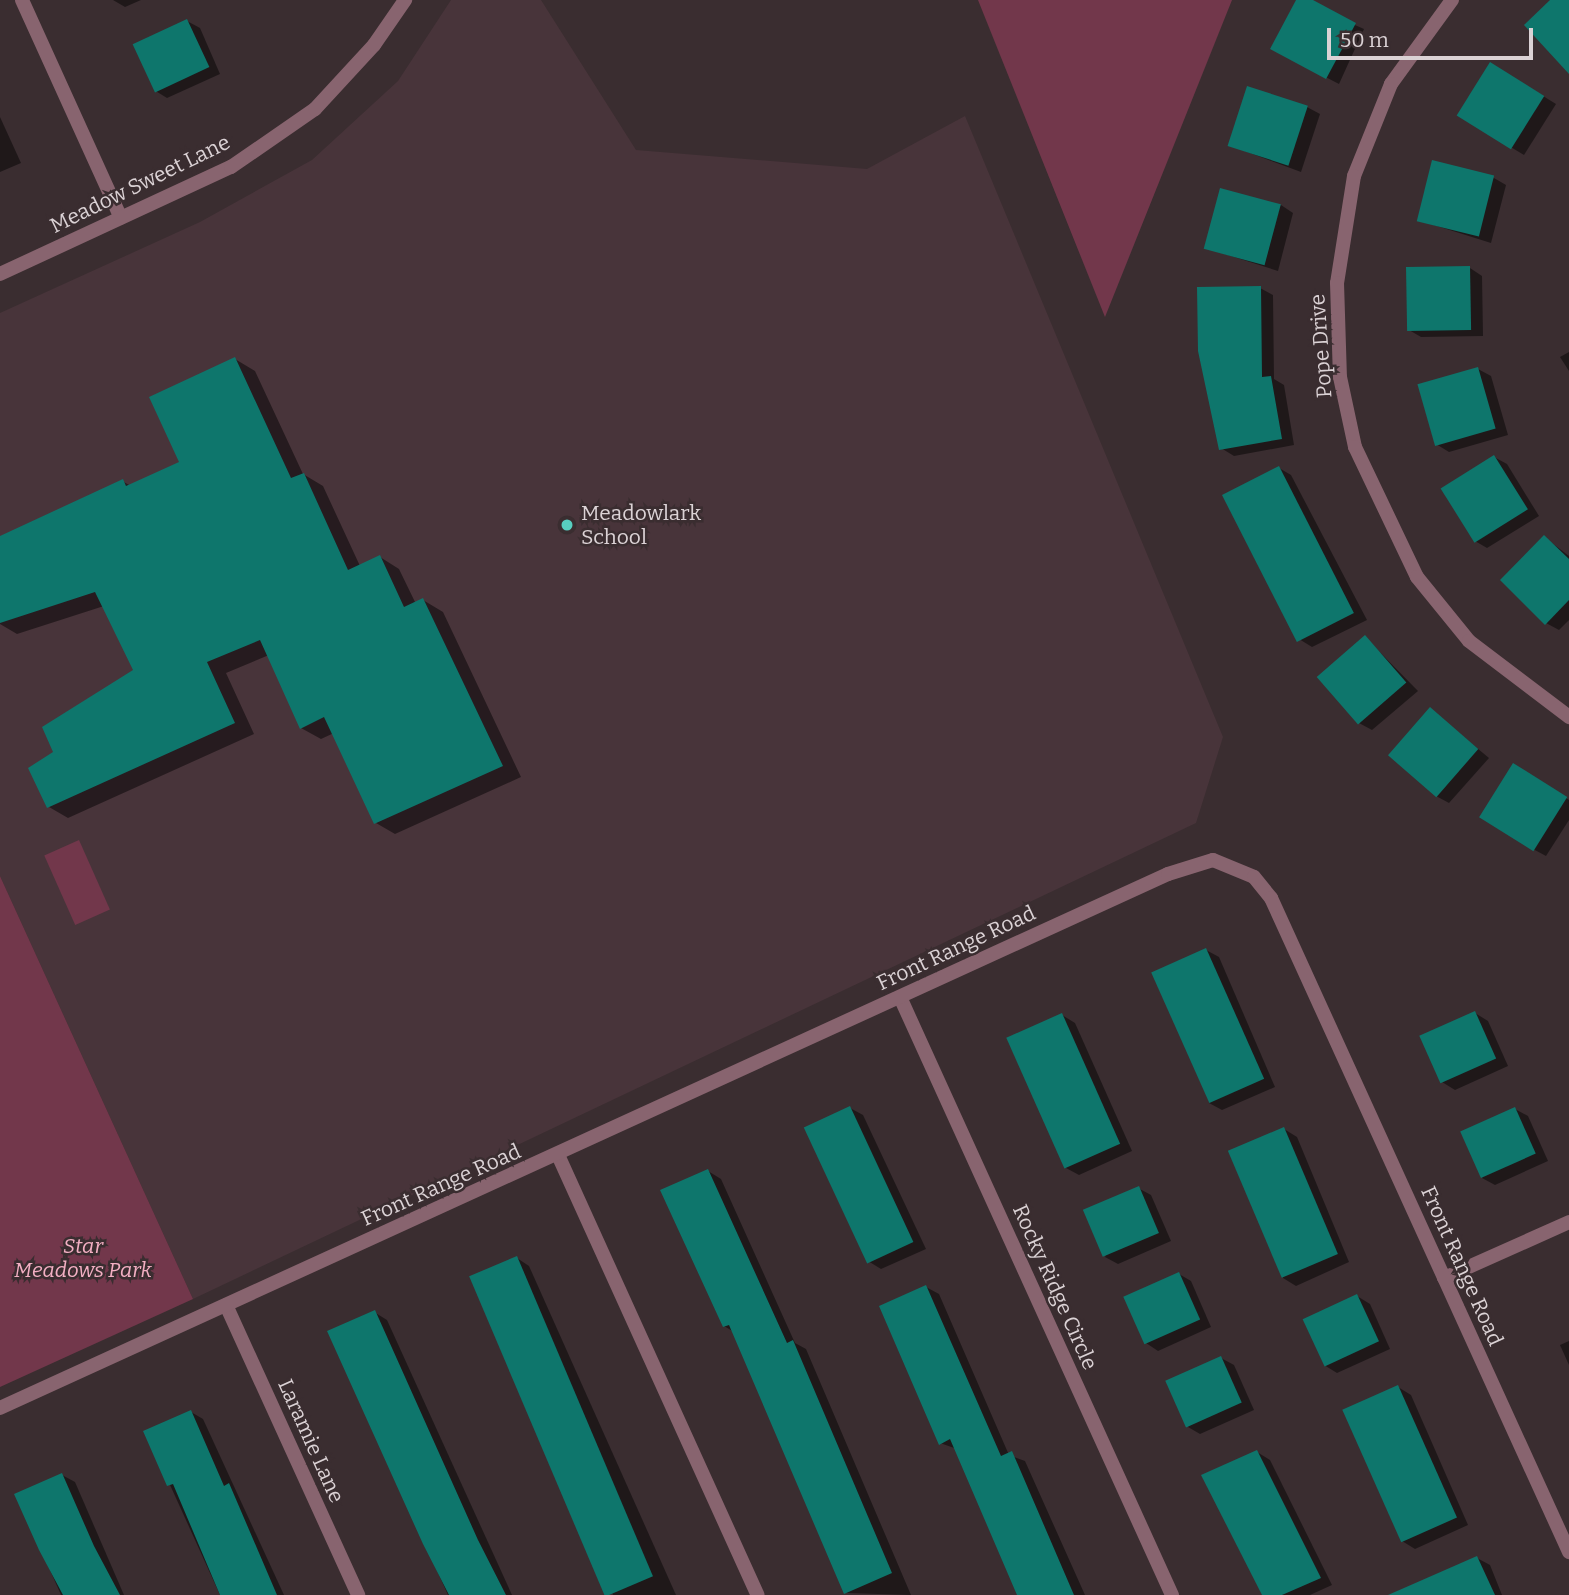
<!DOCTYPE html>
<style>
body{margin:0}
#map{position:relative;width:1569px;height:1595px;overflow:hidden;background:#3a2d30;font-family:Bitter,serif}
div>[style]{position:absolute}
.built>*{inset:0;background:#48343a}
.green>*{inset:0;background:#72374b;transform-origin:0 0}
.shadow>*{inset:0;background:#0007}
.building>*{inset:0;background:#0e766c;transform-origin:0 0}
.minor>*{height:14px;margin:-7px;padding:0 7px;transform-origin:7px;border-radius:7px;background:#88646f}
.dots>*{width:19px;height:19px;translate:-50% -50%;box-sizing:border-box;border:4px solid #3a2d30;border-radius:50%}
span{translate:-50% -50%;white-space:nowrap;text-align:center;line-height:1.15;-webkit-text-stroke:5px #3a2d30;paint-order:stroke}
.street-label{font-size:21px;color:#dbd2d5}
.poi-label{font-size:21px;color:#dbd2d5}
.left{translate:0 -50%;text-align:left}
.park-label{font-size:21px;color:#f3afc3;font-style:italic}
.scale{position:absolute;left:1327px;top:28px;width:206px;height:32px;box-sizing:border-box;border:4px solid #dbd2d5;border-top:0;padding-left:9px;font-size:21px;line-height:24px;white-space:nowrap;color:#dbd2d5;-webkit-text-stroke:5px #3a2d30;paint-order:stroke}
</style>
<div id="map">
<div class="built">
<div style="clip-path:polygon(451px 0,541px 0,636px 150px,867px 169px,965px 116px,1223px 737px,1196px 823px,193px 1299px,0 876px,0 313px,200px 222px,312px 160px,398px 81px)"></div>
</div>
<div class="green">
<div style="clip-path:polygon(978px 0,1232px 0,1105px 317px)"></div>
<div style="left:79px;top:840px;width:76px;height:38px;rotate:66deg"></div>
<div style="clip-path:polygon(0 876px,193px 1299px,0 1387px)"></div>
</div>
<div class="shadow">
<div style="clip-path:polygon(113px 0,141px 0,125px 7px)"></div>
<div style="clip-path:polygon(1298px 0,1364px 29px,1339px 84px,1285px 56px)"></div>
<div style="clip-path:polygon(187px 21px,200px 28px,220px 74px,167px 98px,154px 90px)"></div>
<div style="clip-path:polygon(1504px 72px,1556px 104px,1524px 155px,1459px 116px)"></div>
<div style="clip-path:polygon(1307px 107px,1320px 114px,1301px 172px,1229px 145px)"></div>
<div style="clip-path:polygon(0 117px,21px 163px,0 172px)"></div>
<div style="clip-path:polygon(1494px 178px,1506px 185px,1491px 243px,1418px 220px)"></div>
<div style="clip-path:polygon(1281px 205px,1293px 213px,1278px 271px,1206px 248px)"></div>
<div style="clip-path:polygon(1470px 268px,1482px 276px,1483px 336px,1421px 337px,1409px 330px)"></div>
<div style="clip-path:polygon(1260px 288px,1273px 295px,1274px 379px,1284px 385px,1294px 445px,1234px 456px,1221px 448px)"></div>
<div style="clip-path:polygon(1569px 352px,1569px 371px,1560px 357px)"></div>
<div style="clip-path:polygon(235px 359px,255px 371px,303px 474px,323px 486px,360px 566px,380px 557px,399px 569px,416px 604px,423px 600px,443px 612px,521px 777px,395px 834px,376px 823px,334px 733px,321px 739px,301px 728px,269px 655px,226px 673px,254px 734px,68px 818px,49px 807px,56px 753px,135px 671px,104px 606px,17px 634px,0 624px,0 538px,122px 481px,131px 486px,181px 463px)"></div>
<div style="clip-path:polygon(1478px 369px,1491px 376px,1508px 435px,1449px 452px,1436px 444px)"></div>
<div style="clip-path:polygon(1494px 457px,1507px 464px,1539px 516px,1487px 548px,1475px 541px)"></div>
<div style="clip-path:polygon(1279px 468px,1291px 475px,1367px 620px,1312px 647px,1299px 639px)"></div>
<div style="clip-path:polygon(1544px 537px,1569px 556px,1569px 620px,1559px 630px,1546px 623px)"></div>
<div style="clip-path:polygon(1365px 637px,1418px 691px,1372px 730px,1359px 723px)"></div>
<div style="clip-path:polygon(1430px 709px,1489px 758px,1449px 803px,1436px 796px)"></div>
<div style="clip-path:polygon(1526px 772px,1569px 800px,1569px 820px,1546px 856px,1533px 849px)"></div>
<div style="clip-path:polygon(1206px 950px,1219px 957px,1275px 1087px,1222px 1110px,1209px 1103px)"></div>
<div style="clip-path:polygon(1475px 1013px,1488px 1021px,1508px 1066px,1455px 1090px,1442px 1082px)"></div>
<div style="clip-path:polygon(1062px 1015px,1075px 1023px,1132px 1151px,1079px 1175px,1066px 1168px)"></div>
<div style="clip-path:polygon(850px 1108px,863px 1115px,926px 1249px,881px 1269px,868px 1261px)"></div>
<div style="clip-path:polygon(1515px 1109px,1528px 1116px,1548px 1161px,1495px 1185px,1482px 1178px)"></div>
<div style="clip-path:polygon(1284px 1129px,1297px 1137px,1349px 1262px,1296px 1286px,1283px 1278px)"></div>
<div style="clip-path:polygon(708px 1171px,721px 1179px,795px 1343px,806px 1349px,911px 1595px,846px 1593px,734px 1332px,724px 1326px)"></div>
<div style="clip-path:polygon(1138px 1188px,1151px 1195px,1171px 1241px,1118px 1264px,1105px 1257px)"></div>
<div style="clip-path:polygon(517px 1258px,529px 1266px,676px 1595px,613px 1595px,471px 1278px)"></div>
<div style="clip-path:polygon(1179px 1274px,1191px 1281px,1211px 1327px,1158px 1351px,1146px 1343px)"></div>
<div style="clip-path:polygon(926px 1287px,939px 1294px,1009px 1455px,1025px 1461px,1085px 1595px,1021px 1595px,957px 1449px,940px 1443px)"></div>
<div style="clip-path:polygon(1357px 1296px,1370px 1304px,1390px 1349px,1337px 1373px,1324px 1365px)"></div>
<div style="clip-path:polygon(374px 1312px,387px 1320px,512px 1595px,448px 1595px,329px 1332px)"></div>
<div style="clip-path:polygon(1569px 1341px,1569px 1365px,1560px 1345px)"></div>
<div style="clip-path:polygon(1221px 1358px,1234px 1365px,1254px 1410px,1200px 1434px,1188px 1427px)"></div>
<div style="clip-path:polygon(1398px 1387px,1411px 1395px,1468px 1525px,1415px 1549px,1402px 1541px)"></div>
<div style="clip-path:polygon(191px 1412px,203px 1419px,284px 1595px,220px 1595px,146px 1432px)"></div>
<div style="clip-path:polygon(1257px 1452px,1270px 1460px,1332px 1585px,1310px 1595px,1263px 1595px)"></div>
<div style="clip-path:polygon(62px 1475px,75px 1482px,124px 1595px,61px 1595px,17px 1495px)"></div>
<div style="clip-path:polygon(1477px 1558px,1490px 1565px,1502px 1595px,1430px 1595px)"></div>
</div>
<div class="building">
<div style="clip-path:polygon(1296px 0,1313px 0,1356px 23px,1326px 79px,1270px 49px)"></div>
<div style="clip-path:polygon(1550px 0,1569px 0,1569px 74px,1524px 25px)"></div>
<div style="left:187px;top:19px;width:53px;height:60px;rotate:65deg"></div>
<div style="left:1490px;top:62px;width:64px;height:63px;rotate:32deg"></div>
<div style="left:1247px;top:86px;width:64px;height:63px;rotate:18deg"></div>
<div style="left:1432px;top:160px;width:64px;height:63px;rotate:14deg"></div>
<div style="left:1220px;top:188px;width:63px;height:63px;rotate:15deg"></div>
<div style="left:1470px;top:266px;width:64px;height:64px;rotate:89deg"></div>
<div style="clip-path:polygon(1261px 286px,1262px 377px,1271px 376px,1282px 439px,1219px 450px,1198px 351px,1197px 287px)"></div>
<div style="clip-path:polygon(235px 357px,291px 478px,304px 473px,348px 570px,380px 555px,404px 607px,423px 598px,503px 766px,374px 824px,324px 717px,300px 729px,260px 640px,207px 662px,235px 723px,47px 808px,28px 768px,53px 752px,42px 727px,133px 670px,95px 592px,0 623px,0 536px,123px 479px,126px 486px,179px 462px,149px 397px)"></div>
<div style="left:1478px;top:367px;width:64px;height:63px;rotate:74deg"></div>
<div style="left:1494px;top:455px;width:64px;height:63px;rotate:58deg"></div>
<div style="left:1279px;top:466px;width:165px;height:64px;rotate:63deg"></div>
<div style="clip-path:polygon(1544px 535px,1569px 559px,1569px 600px,1545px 625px,1500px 580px)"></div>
<div style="left:1365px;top:635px;width:63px;height:64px;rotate:49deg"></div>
<div style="left:1430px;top:707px;width:64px;height:64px;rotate:41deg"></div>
<div style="left:1513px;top:763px;width:64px;height:64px;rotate:32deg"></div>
<div style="left:1206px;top:948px;width:143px;height:60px;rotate:66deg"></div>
<div style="left:1475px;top:1011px;width:52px;height:61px;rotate:66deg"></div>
<div style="left:1062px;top:1013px;width:143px;height:61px;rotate:66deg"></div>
<div style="left:850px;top:1106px;width:150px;height:51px;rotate:65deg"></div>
<div style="left:1515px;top:1107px;width:51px;height:60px;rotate:66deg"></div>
<div style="left:1284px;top:1127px;width:138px;height:61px;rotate:67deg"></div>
<div style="clip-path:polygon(708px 1169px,787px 1343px,793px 1340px,892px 1573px,844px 1594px,729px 1325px,723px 1327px,660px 1190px)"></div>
<div style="left:1139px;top:1186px;width:51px;height:61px;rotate:67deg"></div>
<div style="left:517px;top:1256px;width:348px;height:52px;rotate:67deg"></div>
<div style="left:1179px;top:1272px;width:52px;height:61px;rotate:66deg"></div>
<div style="clip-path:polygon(926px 1285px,1001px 1456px,1012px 1451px,1074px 1595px,1017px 1595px,950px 1439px,939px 1445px,879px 1306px)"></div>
<div style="left:1357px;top:1294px;width:52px;height:60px;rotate:65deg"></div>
<div style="clip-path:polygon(375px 1310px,478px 1540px,506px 1595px,449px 1595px,423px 1544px,327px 1331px)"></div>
<div style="left:1221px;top:1356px;width:51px;height:61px;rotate:66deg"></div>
<div style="left:1398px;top:1385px;width:145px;height:61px;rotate:66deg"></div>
<div style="clip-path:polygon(191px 1410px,224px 1486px,229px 1483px,277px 1595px,220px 1595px,173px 1484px,167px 1486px,143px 1431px)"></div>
<div style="clip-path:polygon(1257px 1450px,1321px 1578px,1282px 1595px,1262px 1595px,1201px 1475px)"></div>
<div style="clip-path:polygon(62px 1473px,94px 1546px,120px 1595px,63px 1595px,39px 1550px,14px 1494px)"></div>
<div style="clip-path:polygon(1477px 1556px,1495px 1595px,1388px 1595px)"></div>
</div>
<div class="minor">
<div style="left:22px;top:0;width:239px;rotate:65.6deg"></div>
<div style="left:1452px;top:0;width:104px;rotate:126deg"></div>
<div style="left:1391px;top:84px;width:99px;rotate:111.9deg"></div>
<div style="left:1354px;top:176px;width:108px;rotate:99deg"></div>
<div style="left:1337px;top:283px;width:94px;rotate:88.2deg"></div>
<div style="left:1340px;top:377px;width:72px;rotate:77.9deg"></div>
<div style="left:1355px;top:447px;width:144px;rotate:64.5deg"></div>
<div style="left:1417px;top:577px;width:82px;rotate:50.9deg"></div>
<div style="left:1469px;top:641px;width:126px;rotate:37.2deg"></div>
<div style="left:0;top:274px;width:255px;rotate:-24.9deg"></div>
<div style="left:231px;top:167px;width:102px;rotate:-34.6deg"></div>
<div style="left:315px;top:109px;width:87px;rotate:-47.3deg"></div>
<div style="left:374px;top:45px;width:55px;rotate:-55.4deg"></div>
<div style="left:900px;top:997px;width:657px;rotate:65.54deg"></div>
<div style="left:558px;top:1155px;width:483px;rotate:65.6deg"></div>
<div style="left:1444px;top:1278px;width:137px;rotate:-24.1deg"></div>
<div style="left:226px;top:1305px;width:319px;rotate:65.5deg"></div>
<div style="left:0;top:1408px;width:1284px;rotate:-24.57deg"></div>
<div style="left:1168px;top:874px;width:47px;rotate:-17.3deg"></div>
<div style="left:1213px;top:860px;width:44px;rotate:22.5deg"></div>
<div style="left:1254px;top:877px;width:27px;rotate:51deg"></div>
<div style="left:1271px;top:898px;width:719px;rotate:65.5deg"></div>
</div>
<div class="dots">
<div style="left:567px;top:525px;background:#58cec0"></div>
</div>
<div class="street-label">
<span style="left:140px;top:184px;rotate:-26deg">Meadow Sweet Lane</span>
<span style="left:1321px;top:346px;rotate:-94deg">Pope Drive</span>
<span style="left:956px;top:948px;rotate:-25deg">Front Range Road</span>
<span style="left:441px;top:1185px;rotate:-24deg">Front Range Road</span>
<span style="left:1462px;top:1266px;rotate:66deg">Front Range Road</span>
<span style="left:1055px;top:1287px;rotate:66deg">Rocky Ridge Circle</span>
<span style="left:311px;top:1441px;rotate:66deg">Laramie Lane</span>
</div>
<div class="poi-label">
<span class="left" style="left:581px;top:525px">Meadowlark<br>School</span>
</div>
<div class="park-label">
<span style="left:83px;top:1258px">Star<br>Meadows Park</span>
</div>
<div class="scale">50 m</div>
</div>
